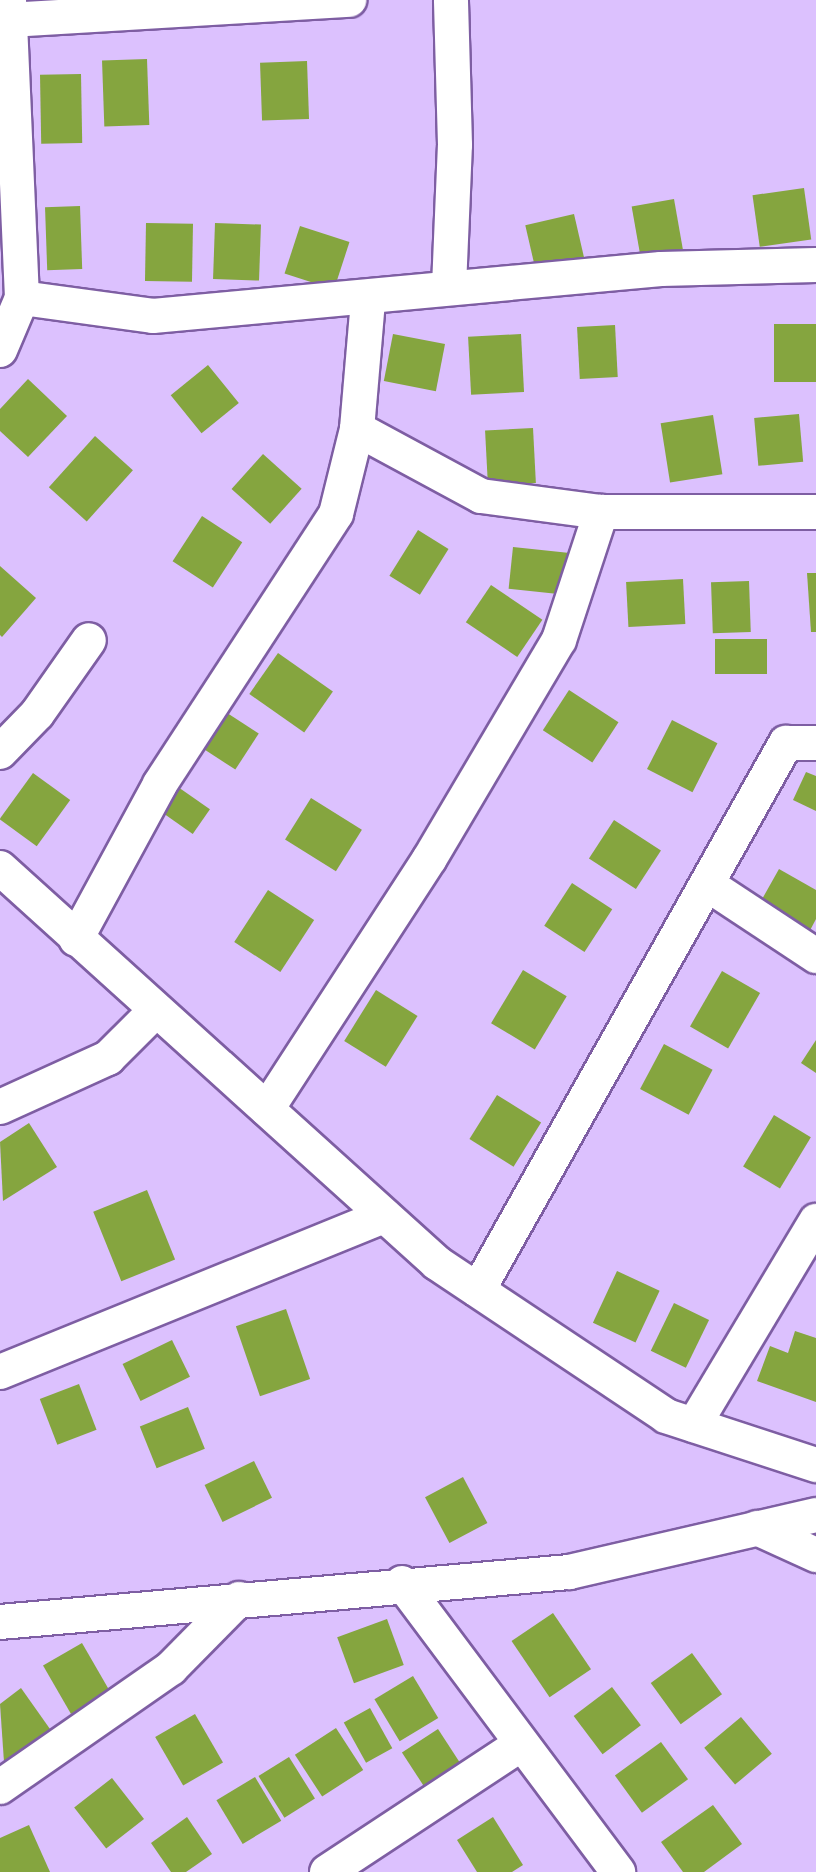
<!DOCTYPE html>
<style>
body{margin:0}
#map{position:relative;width:816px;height:1872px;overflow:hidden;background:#dcc1fe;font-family:"PT Sans Narrow",sans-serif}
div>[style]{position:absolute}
.building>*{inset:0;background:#85a53f;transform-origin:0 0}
.roads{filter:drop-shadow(2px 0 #7e5ea3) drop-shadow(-2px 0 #7e5ea3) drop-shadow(0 2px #7e5ea3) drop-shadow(0 -2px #7e5ea3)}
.minor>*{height:34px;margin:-17px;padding:0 17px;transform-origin:17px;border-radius:17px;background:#fff}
span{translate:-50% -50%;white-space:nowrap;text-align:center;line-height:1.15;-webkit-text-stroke:7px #f3edfc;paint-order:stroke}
</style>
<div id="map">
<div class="building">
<div style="left:147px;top:59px;width:66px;height:45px;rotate:88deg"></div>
<div style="left:307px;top:61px;width:58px;height:47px;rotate:88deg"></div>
<div style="left:81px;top:74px;width:69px;height:41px;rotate:89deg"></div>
<div style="left:804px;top:188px;width:52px;height:52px;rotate:82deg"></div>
<div style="left:674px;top:199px;width:51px;height:43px;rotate:80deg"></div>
<div style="left:80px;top:206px;width:63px;height:35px;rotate:88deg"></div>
<div style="left:574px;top:214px;width:48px;height:50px;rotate:77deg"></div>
<div style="left:146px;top:223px;width:47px;height:58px;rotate:1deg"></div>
<div style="left:215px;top:223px;width:46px;height:56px;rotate:2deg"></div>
<div style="left:300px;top:226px;width:52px;height:50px;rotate:18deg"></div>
<div style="left:816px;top:324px;width:58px;height:42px;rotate:90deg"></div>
<div style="left:615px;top:325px;width:52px;height:38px;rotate:87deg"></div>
<div style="left:393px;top:334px;width:53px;height:48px;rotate:11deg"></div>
<div style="left:521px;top:334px;width:58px;height:53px;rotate:87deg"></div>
<div style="left:208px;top:365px;width:49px;height:48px;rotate:51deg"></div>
<div style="clip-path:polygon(28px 379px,67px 416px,28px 457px,0 431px,0 409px)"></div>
<div style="left:799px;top:414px;width:48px;height:45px;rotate:85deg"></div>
<div style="left:713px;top:415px;width:60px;height:53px;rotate:81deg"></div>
<div style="left:533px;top:428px;width:55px;height:48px;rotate:87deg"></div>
<div style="left:95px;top:436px;width:51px;height:69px;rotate:42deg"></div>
<div style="left:263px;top:454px;width:52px;height:47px;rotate:42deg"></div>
<div style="left:202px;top:516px;width:48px;height:54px;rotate:33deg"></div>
<div style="left:418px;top:530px;width:36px;height:54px;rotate:32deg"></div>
<div style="left:513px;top:547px;width:57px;height:42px;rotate:6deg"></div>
<div style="clip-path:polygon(0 566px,36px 598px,2px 637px,0 635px)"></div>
<div style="clip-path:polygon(807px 573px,816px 573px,816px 632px,811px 632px)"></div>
<div style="left:683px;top:579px;width:45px;height:57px;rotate:87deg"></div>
<div style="left:749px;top:581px;width:51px;height:38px;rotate:88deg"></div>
<div style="left:491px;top:585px;width:62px;height:45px;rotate:34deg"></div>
<div style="left:715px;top:639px;width:52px;height:35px"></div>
<div style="left:278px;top:653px;width:67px;height:50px;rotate:35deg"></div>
<div style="left:569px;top:690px;width:59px;height:48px;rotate:33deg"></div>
<div style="left:221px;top:709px;width:45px;height:43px;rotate:33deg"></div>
<div style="left:672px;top:720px;width:51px;height:55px;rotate:27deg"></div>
<div style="clip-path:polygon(806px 772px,816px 776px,816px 811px,793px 800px)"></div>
<div style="left:33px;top:773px;width:46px;height:57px;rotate:36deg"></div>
<div style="left:178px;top:787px;width:39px;height:30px;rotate:35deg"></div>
<div style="left:311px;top:798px;width:60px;height:49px;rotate:32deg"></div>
<div style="left:614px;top:820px;width:56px;height:46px;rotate:33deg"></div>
<div style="clip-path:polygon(779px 869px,816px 890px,816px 919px,806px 938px,756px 910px)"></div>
<div style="left:572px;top:883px;width:48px;height:51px;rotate:33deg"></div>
<div style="left:268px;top:890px;width:55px;height:62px;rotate:33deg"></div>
<div style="left:523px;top:970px;width:51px;height:62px;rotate:31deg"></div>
<div style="left:722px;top:971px;width:44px;height:64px;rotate:30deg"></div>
<div style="left:376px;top:990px;width:49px;height:60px;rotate:32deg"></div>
<div style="clip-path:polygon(816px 1040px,816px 1073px,801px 1063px)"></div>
<div style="left:664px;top:1044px;width:55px;height:51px;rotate:28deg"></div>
<div style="left:497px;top:1095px;width:52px;height:52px;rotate:32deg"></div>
<div style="left:774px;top:1115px;width:43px;height:60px;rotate:31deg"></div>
<div style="clip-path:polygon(29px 1123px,57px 1167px,3px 1201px,0 1142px)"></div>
<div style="left:147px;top:1190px;width:75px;height:58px;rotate:68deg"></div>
<div style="left:617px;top:1271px;width:47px;height:57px;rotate:25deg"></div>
<div style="left:674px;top:1303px;width:39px;height:53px;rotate:26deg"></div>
<div style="left:286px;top:1309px;width:74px;height:53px;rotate:71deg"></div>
<div style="clip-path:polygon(795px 1331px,816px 1338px,816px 1402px,757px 1381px,770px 1346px,788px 1353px)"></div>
<div style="left:172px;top:1340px;width:41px;height:55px;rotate:64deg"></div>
<div style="left:79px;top:1384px;width:49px;height:42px;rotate:69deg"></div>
<div style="left:188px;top:1407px;width:45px;height:52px;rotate:68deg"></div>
<div style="left:254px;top:1461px;width:41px;height:55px;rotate:64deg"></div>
<div style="left:463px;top:1477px;width:52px;height:43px;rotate:62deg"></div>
<div style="left:553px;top:1613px;width:68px;height:50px;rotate:56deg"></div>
<div style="left:387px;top:1619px;width:49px;height:53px;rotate:70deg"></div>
<div style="left:82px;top:1643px;width:56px;height:45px;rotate:60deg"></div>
<div style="left:692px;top:1653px;width:51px;height:51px;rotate:54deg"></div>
<div style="left:413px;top:1676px;width:49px;height:45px;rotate:59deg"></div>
<div style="left:612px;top:1687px;width:48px;height:48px;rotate:53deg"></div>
<div style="clip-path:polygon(21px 1688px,50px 1729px,4px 1762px,0 1704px)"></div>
<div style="left:370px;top:1708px;width:46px;height:30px;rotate:61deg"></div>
<div style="left:195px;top:1714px;width:56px;height:46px;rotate:60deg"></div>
<div style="left:741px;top:1717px;width:48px;height:48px;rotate:50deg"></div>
<div style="left:336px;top:1728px;width:50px;height:49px;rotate:57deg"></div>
<div style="left:438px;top:1729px;width:46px;height:43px;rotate:57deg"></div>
<div style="left:661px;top:1742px;width:46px;height:57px;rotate:54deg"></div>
<div style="left:289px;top:1757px;width:49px;height:36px;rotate:58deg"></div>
<div style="left:255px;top:1777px;width:51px;height:45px;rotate:59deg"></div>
<div style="left:112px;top:1778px;width:52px;height:48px;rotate:52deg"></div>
<div style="clip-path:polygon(713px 1805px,742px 1844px,704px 1872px,683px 1872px,661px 1842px)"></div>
<div style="clip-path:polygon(187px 1817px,212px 1854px,186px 1872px,171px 1872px,151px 1843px)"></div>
<div style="clip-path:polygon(493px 1817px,523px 1865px,512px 1872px,477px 1872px,457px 1840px)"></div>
<div style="clip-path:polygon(29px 1825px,50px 1872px,0 1872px,0 1838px)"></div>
</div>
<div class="roads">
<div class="minor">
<div style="left:9px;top:20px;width:341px;rotate:-3.4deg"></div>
<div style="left:449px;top:287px;width:142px;rotate:-87.6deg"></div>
<div style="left:455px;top:145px;width:145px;rotate:-91.6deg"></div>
<div style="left:22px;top:298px;width:132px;rotate:7.8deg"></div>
<div style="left:153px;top:316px;width:510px;rotate:-5.29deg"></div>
<div style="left:661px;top:269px;width:155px;rotate:-1.5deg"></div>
<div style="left:0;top:350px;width:56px;rotate:-67.1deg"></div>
<div style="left:22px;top:298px;width:298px;rotate:-92.5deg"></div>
<div style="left:357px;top:429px;width:141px;rotate:28.4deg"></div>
<div style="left:481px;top:496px;width:121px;rotate:7.6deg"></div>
<div style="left:601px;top:512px;width:215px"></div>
<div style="left:0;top:752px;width:53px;rotate:-45.8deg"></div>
<div style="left:37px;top:714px;width:90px;rotate:-54.9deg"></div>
<div style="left:0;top:868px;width:589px;rotate:42.11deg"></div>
<div style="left:437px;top:1263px;width:275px;rotate:33.7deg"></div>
<div style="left:666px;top:1416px;width:158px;rotate:18.1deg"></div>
<div style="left:707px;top:884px;width:131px;rotate:33.4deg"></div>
<div style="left:76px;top:939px;width:176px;rotate:-61.5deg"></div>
<div style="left:160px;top:784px;width:322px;rotate:-56.9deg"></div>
<div style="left:336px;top:514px;width:88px;rotate:-76.1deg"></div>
<div style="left:357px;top:429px;width:129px;rotate:-85.1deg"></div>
<div style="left:0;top:1107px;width:119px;rotate:-24.4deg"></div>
<div style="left:108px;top:1058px;width:68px;rotate:-45deg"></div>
<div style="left:267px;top:1109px;width:299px;rotate:-57deg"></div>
<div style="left:430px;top:858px;width:253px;rotate:-59.4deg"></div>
<div style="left:559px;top:640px;width:135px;rotate:-71.8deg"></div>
<div style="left:478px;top:1290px;width:628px;rotate:-60.62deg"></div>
<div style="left:786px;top:743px;width:30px"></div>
<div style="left:0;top:1372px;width:415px;rotate:-22.1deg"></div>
<div style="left:694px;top:1425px;width:238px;rotate:-59.1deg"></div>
<div style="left:757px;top:1528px;width:65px;rotate:24.6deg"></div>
<div style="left:402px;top:1583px;width:361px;rotate:53.2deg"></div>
<div style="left:0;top:1622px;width:571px;rotate:-5.02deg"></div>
<div style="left:569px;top:1572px;width:253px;rotate:-13deg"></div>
<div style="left:0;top:1787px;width:208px;rotate:-34.8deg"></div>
<div style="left:171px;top:1668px;width:97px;rotate:-45.4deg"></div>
<div style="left:327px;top:1872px;width:229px;rotate:-33.4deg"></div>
</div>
</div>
</div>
